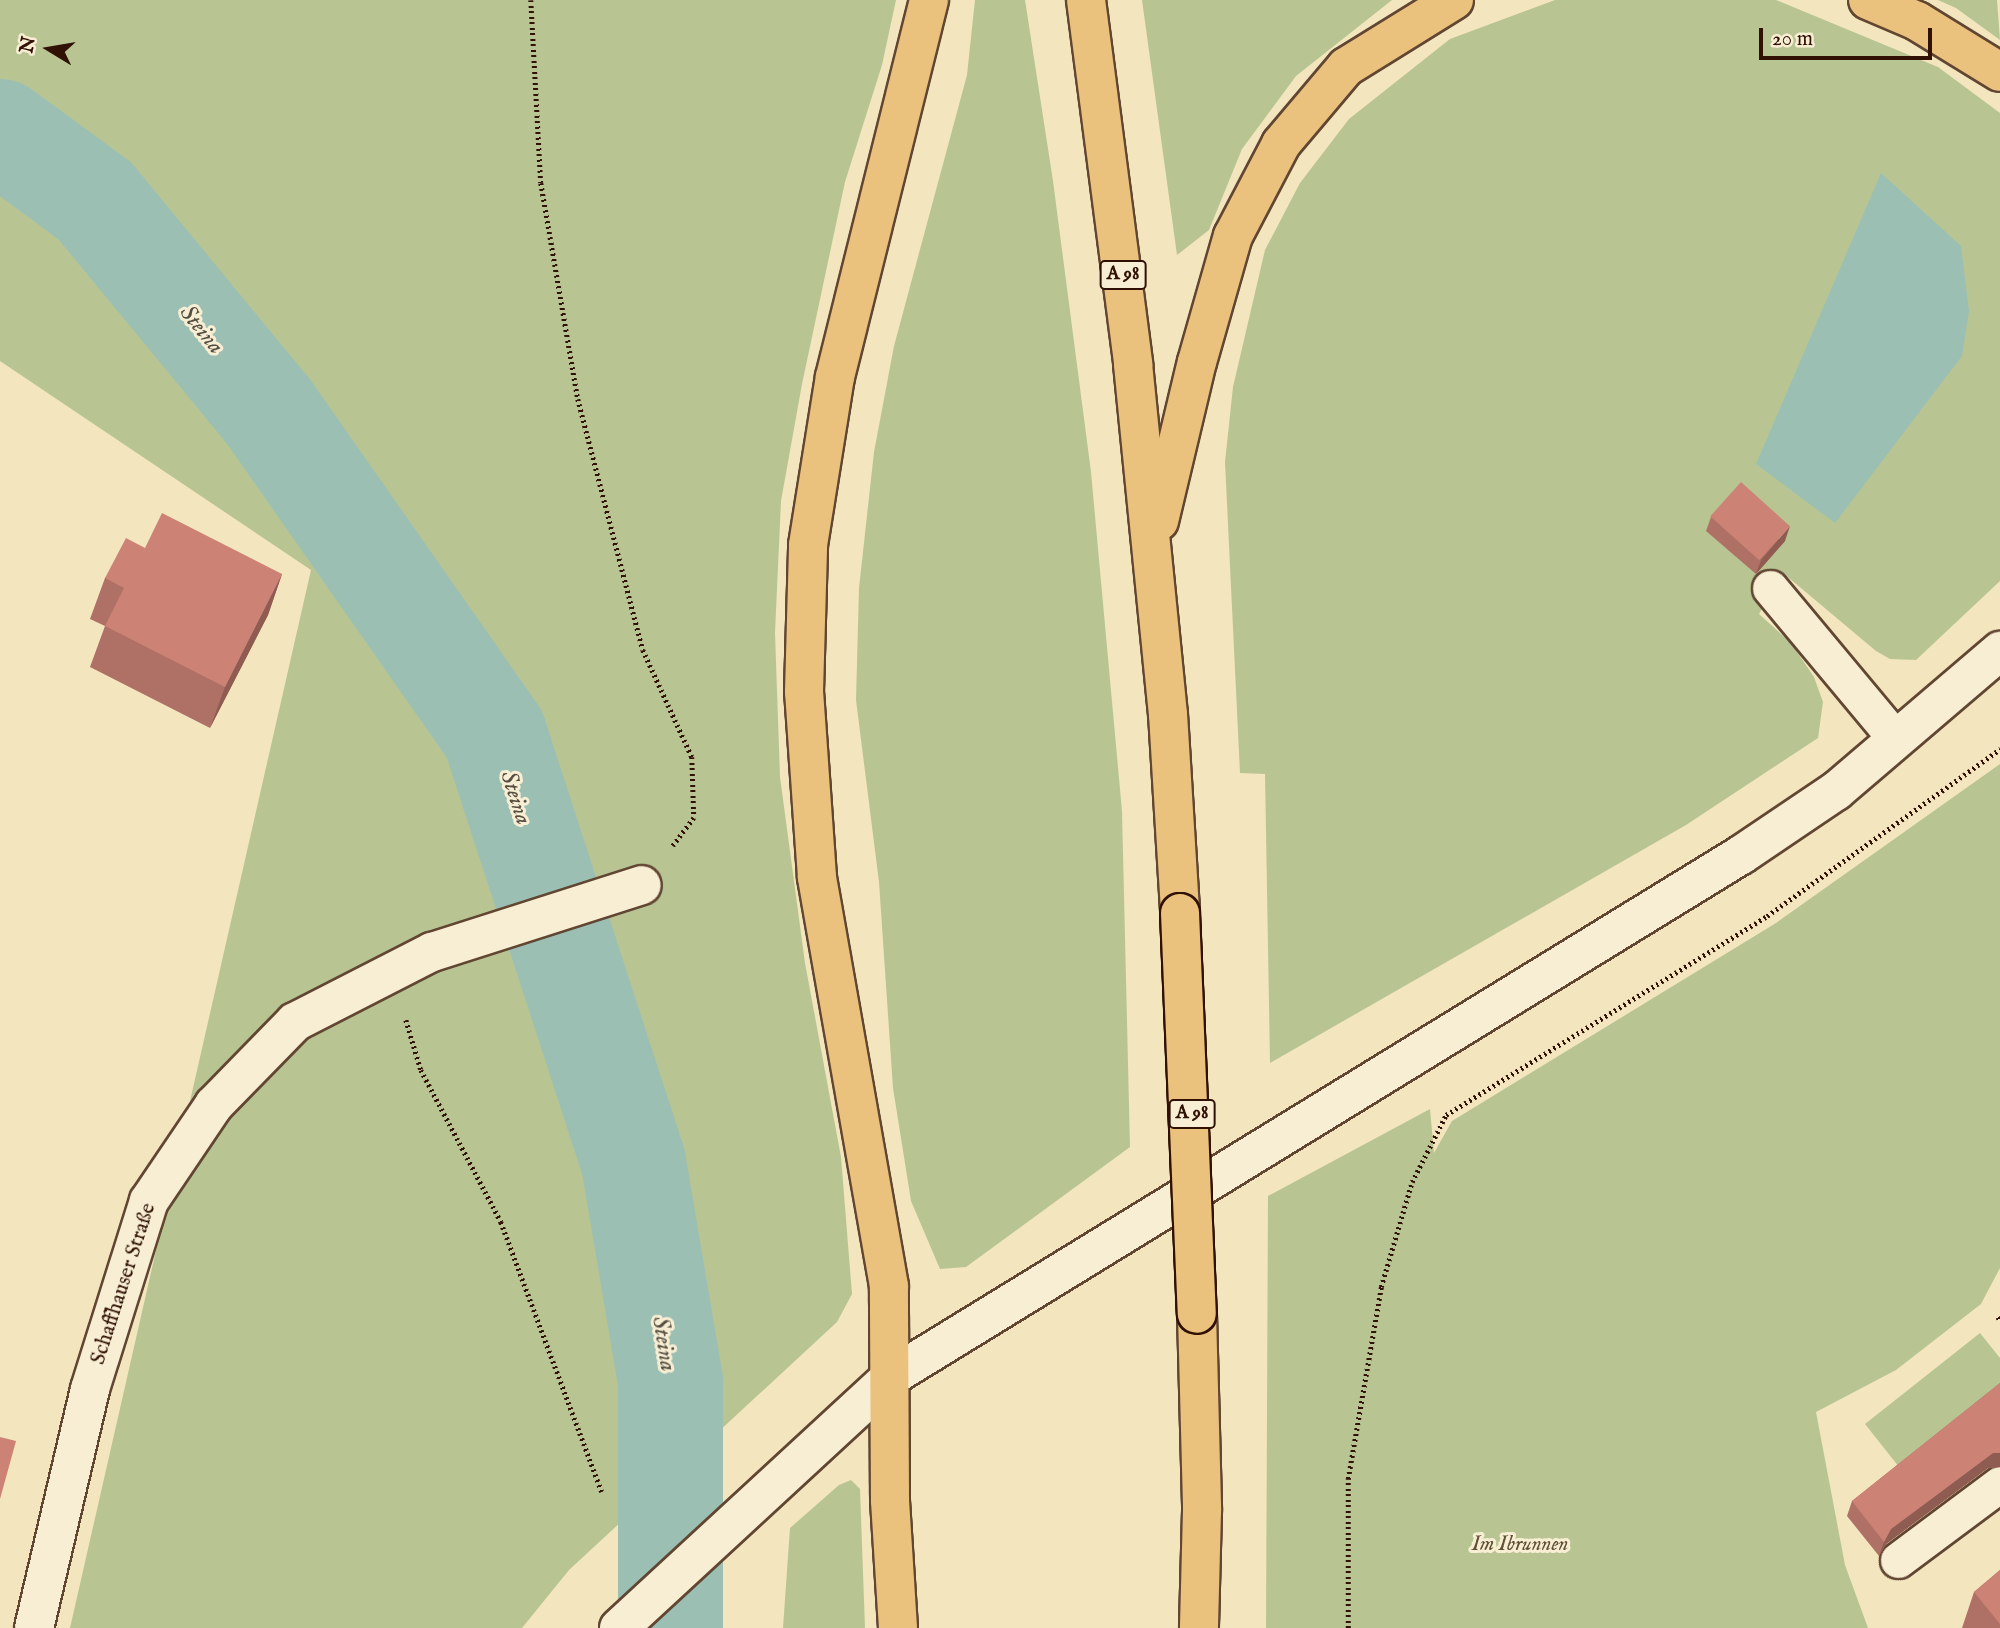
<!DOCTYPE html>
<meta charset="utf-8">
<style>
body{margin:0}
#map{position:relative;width:2000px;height:1628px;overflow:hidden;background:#f3e5bd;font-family:"IM FELL English",serif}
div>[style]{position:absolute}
.green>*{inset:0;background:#b8c593}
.water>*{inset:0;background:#9bbfb3}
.river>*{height:105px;margin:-52.5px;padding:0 52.5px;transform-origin:52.5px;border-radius:52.5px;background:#9bbfb3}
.path>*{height:4.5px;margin-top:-2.25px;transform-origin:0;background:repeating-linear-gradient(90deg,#301103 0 2px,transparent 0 5.5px)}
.roads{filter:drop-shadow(2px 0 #614632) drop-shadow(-2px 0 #614632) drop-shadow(0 2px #614632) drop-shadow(0 -2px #614632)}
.lane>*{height:35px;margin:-17.5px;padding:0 17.5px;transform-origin:17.5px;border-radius:17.5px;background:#f7eed4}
.street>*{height:38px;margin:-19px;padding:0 19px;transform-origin:19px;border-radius:19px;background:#f7eed4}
.secondary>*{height:38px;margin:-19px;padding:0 19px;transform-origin:19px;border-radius:19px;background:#f7eed4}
.highway>*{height:38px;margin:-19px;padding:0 19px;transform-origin:19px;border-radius:19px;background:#eac27e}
.bridges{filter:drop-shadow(2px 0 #301103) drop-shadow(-2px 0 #301103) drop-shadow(0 2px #301103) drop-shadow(0 -2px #301103)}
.highway-bridge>*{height:38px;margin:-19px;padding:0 19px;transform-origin:19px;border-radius:19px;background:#eac27e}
.wall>*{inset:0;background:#af7165}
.shaded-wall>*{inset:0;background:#8f5c52}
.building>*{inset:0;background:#cc8375;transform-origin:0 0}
span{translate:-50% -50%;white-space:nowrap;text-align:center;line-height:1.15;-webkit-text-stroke:6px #f7eed4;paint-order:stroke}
.shield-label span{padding:2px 5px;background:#f7eed4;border:2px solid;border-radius:5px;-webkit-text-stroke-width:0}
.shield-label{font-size:19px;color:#301103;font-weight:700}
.street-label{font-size:21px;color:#301103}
.park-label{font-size:21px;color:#605035;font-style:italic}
.water-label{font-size:23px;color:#554e41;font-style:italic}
.north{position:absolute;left:14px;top:14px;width:70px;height:70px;-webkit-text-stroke:5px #f7eed4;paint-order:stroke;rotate:281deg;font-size:19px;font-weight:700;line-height:28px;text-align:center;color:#301103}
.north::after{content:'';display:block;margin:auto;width:24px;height:32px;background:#301103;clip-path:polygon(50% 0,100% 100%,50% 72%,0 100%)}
.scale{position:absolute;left:1759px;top:28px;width:173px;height:32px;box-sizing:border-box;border:4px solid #301103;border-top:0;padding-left:9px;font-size:21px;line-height:24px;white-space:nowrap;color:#301103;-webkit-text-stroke:5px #f7eed4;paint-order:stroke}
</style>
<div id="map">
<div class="green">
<div style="clip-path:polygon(0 0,896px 0,882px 65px,845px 182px,802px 384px,781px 501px,775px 633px,780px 777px,805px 963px,841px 1157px,852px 1294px,837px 1322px,569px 1570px,522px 1628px,70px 1628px,311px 570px,0 361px)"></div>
<div style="clip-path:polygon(975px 0,1025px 0,1053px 181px,1091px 472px,1122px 811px,1130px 1147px,966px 1267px,940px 1269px,911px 1201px,893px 1088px,879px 882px,856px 700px,859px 588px,874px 452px,894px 346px,967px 75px)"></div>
<div style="clip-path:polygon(1142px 0,1392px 0,1296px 76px,1242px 149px,1209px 230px,1177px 255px)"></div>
<div style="clip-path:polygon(1555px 0,1776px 0,1938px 67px,2000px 113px,2000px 581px,1916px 660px,1890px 659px,1876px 651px,1783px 573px,1759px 614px,1791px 643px,1814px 677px,1823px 702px,1818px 738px,1686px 825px,1270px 1063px,1265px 774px,1240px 773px,1225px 462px,1233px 387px,1265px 250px,1300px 183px,1349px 119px,1450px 39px)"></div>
<div style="clip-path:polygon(1938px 0,1997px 0,2000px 40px,1956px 8px)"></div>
<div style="clip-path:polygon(2000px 764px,2000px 1268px,1981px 1304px,1896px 1370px,1816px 1412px,1845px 1565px,1868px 1628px,1266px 1628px,1268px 1196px,1430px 1109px,1434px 1153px,1452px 1121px,1776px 923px)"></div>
<div style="clip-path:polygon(1980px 1333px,2000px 1358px,2000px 1394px,1903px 1472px,1865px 1424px)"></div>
<div style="clip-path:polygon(851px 1480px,860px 1489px,865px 1628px,783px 1628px,790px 1528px,839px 1485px)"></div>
</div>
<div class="water">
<div style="clip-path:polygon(1881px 173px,1961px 246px,1969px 311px,1962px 356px,1835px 523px,1756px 464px)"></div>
</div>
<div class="river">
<div style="left:0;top:131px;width:117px;rotate:36.3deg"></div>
<div style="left:94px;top:200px;width:273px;rotate:50.5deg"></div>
<div style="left:268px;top:411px;width:394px;rotate:55deg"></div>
<div style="left:494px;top:734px;width:450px;rotate:72deg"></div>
<div style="left:633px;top:1162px;width:222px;rotate:80.4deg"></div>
<div style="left:670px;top:1381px;width:247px;rotate:90deg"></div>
</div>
<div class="path">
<div style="left:531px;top:0;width:183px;rotate:86.9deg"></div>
<div style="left:541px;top:183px;width:219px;rotate:80.3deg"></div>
<div style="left:578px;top:399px;width:259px;rotate:75.5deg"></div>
<div style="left:643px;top:650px;width:118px;rotate:65.4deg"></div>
<div style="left:692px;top:757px;width:61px;rotate:88.1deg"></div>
<div style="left:694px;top:818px;width:35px;rotate:127deg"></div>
<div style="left:406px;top:1020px;width:52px;rotate:73.3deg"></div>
<div style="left:421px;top:1070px;width:172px;rotate:62.2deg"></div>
<div style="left:501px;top:1222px;width:288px;rotate:69.5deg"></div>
<div style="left:1998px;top:1317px;width:4px;rotate:56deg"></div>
<div style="left:1348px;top:1628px;width:149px;rotate:-90deg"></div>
<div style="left:1348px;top:1479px;width:195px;rotate:-80.2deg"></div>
<div style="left:1381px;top:1287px;width:109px;rotate:-73.6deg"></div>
<div style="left:1412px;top:1182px;width:75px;rotate:-63.1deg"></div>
<div style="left:1446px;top:1115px;width:378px;rotate:-31.8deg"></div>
<div style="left:1767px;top:916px;width:287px;rotate:-35.6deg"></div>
</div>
<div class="roads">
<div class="lane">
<div style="left:1770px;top:588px;width:197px;rotate:50.2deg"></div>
<div style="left:1898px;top:1560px;width:127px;rotate:-36.7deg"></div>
</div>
<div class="street">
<div style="left:34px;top:1628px;width:245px;rotate:-76.8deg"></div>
<div style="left:90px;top:1389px;width:197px;rotate:-72.6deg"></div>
<div style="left:149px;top:1201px;width:116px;rotate:-55.9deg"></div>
<div style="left:214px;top:1105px;width:116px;rotate:-45.7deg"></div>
<div style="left:295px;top:1022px;width:154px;rotate:-27.1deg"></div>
<div style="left:432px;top:952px;width:220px;rotate:-17.7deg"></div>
</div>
<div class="secondary">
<div style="left:619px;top:1628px;width:372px;rotate:-42.7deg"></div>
<div style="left:892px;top:1376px;width:996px;rotate:-31.54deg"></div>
<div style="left:1741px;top:855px;width:115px;rotate:-34deg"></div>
<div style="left:1836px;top:791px;width:216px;rotate:-40.5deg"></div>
</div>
<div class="highway">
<div style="left:1086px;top:0;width:367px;rotate:82.6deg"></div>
<div style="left:1133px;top:364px;width:352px;rotate:84.3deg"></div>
<div style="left:1168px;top:714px;width:199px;rotate:86.5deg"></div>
<div style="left:1868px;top:0;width:53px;rotate:23.2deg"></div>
<div style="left:1917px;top:21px;width:97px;rotate:31.6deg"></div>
<div style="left:1159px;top:521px;width:163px;rotate:-76.6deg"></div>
<div style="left:1197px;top:362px;width:131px;rotate:-74.1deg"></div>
<div style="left:1233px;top:236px;width:104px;rotate:-62.4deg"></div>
<div style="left:1281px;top:144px;width:101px;rotate:-49.8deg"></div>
<div style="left:1346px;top:67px;width:127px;rotate:-31.8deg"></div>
<div style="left:1197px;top:1314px;width:197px;rotate:88.5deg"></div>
<div style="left:1202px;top:1511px;width:117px;rotate:91.5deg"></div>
<div style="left:898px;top:1628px;width:128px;rotate:-93.6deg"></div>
<div style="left:890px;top:1500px;width:214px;rotate:-90.3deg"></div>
<div style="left:889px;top:1286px;width:415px;rotate:-100deg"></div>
<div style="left:817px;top:877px;width:185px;rotate:-94deg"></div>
<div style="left:804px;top:692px;width:147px;rotate:-88.4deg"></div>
<div style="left:808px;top:545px;width:170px;rotate:-80.9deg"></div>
<div style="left:835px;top:377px;width:389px;rotate:-76deg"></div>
</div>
</div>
<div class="bridges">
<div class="highway-bridge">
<div style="left:1180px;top:913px;width:401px;rotate:87.6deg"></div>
</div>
</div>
<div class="wall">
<div style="clip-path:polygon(1711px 517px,1785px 541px,1756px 574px,1706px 531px)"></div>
<div style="clip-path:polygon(145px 548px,282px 574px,268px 615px,210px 728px,90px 667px,105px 626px,90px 619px,105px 578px)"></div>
<div style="clip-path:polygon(2000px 1383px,2000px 1467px,1988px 1468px,1886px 1544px,1879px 1556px,1847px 1516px,1852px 1501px)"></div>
<div style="clip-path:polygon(2000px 1570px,2000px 1628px,1962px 1628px,1974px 1592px)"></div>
</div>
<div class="shaded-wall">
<div style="clip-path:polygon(1790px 526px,1785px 541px,1756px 574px,1761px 560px)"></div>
<div style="clip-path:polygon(282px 574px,268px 615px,210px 728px,225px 687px)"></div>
<div style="clip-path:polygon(1993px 1453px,2000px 1453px,2000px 1467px,1988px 1468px,1886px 1544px,1879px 1556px,1884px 1542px,1891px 1529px)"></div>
</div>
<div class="building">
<div style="left:1741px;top:482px;width:66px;height:46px;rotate:42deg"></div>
<div style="clip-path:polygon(162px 513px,282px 574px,225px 687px,105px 626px,124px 588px,105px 578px,126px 538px,145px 548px)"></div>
<div style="clip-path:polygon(2000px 1383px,2000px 1453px,1993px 1453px,1891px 1529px,1884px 1542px,1852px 1501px)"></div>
<div style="clip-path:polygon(0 1437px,16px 1441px,0 1499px)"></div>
<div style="clip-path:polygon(2000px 1570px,2000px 1624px,1974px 1592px)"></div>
</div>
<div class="shield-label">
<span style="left:1123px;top:275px">A 98</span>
<span style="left:1192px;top:1114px">A 98</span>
</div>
<div class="street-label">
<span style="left:124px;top:1284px;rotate:-72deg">Schaffhauser Straße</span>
</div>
<div class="park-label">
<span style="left:1520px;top:1545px">Im Ibrunnen</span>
</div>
<div class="water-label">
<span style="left:201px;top:330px;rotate:51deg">Steina</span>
<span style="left:515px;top:798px;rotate:72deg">Steina</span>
<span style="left:663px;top:1344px;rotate:81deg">Steina</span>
</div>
<div class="north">N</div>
<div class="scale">20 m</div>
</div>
